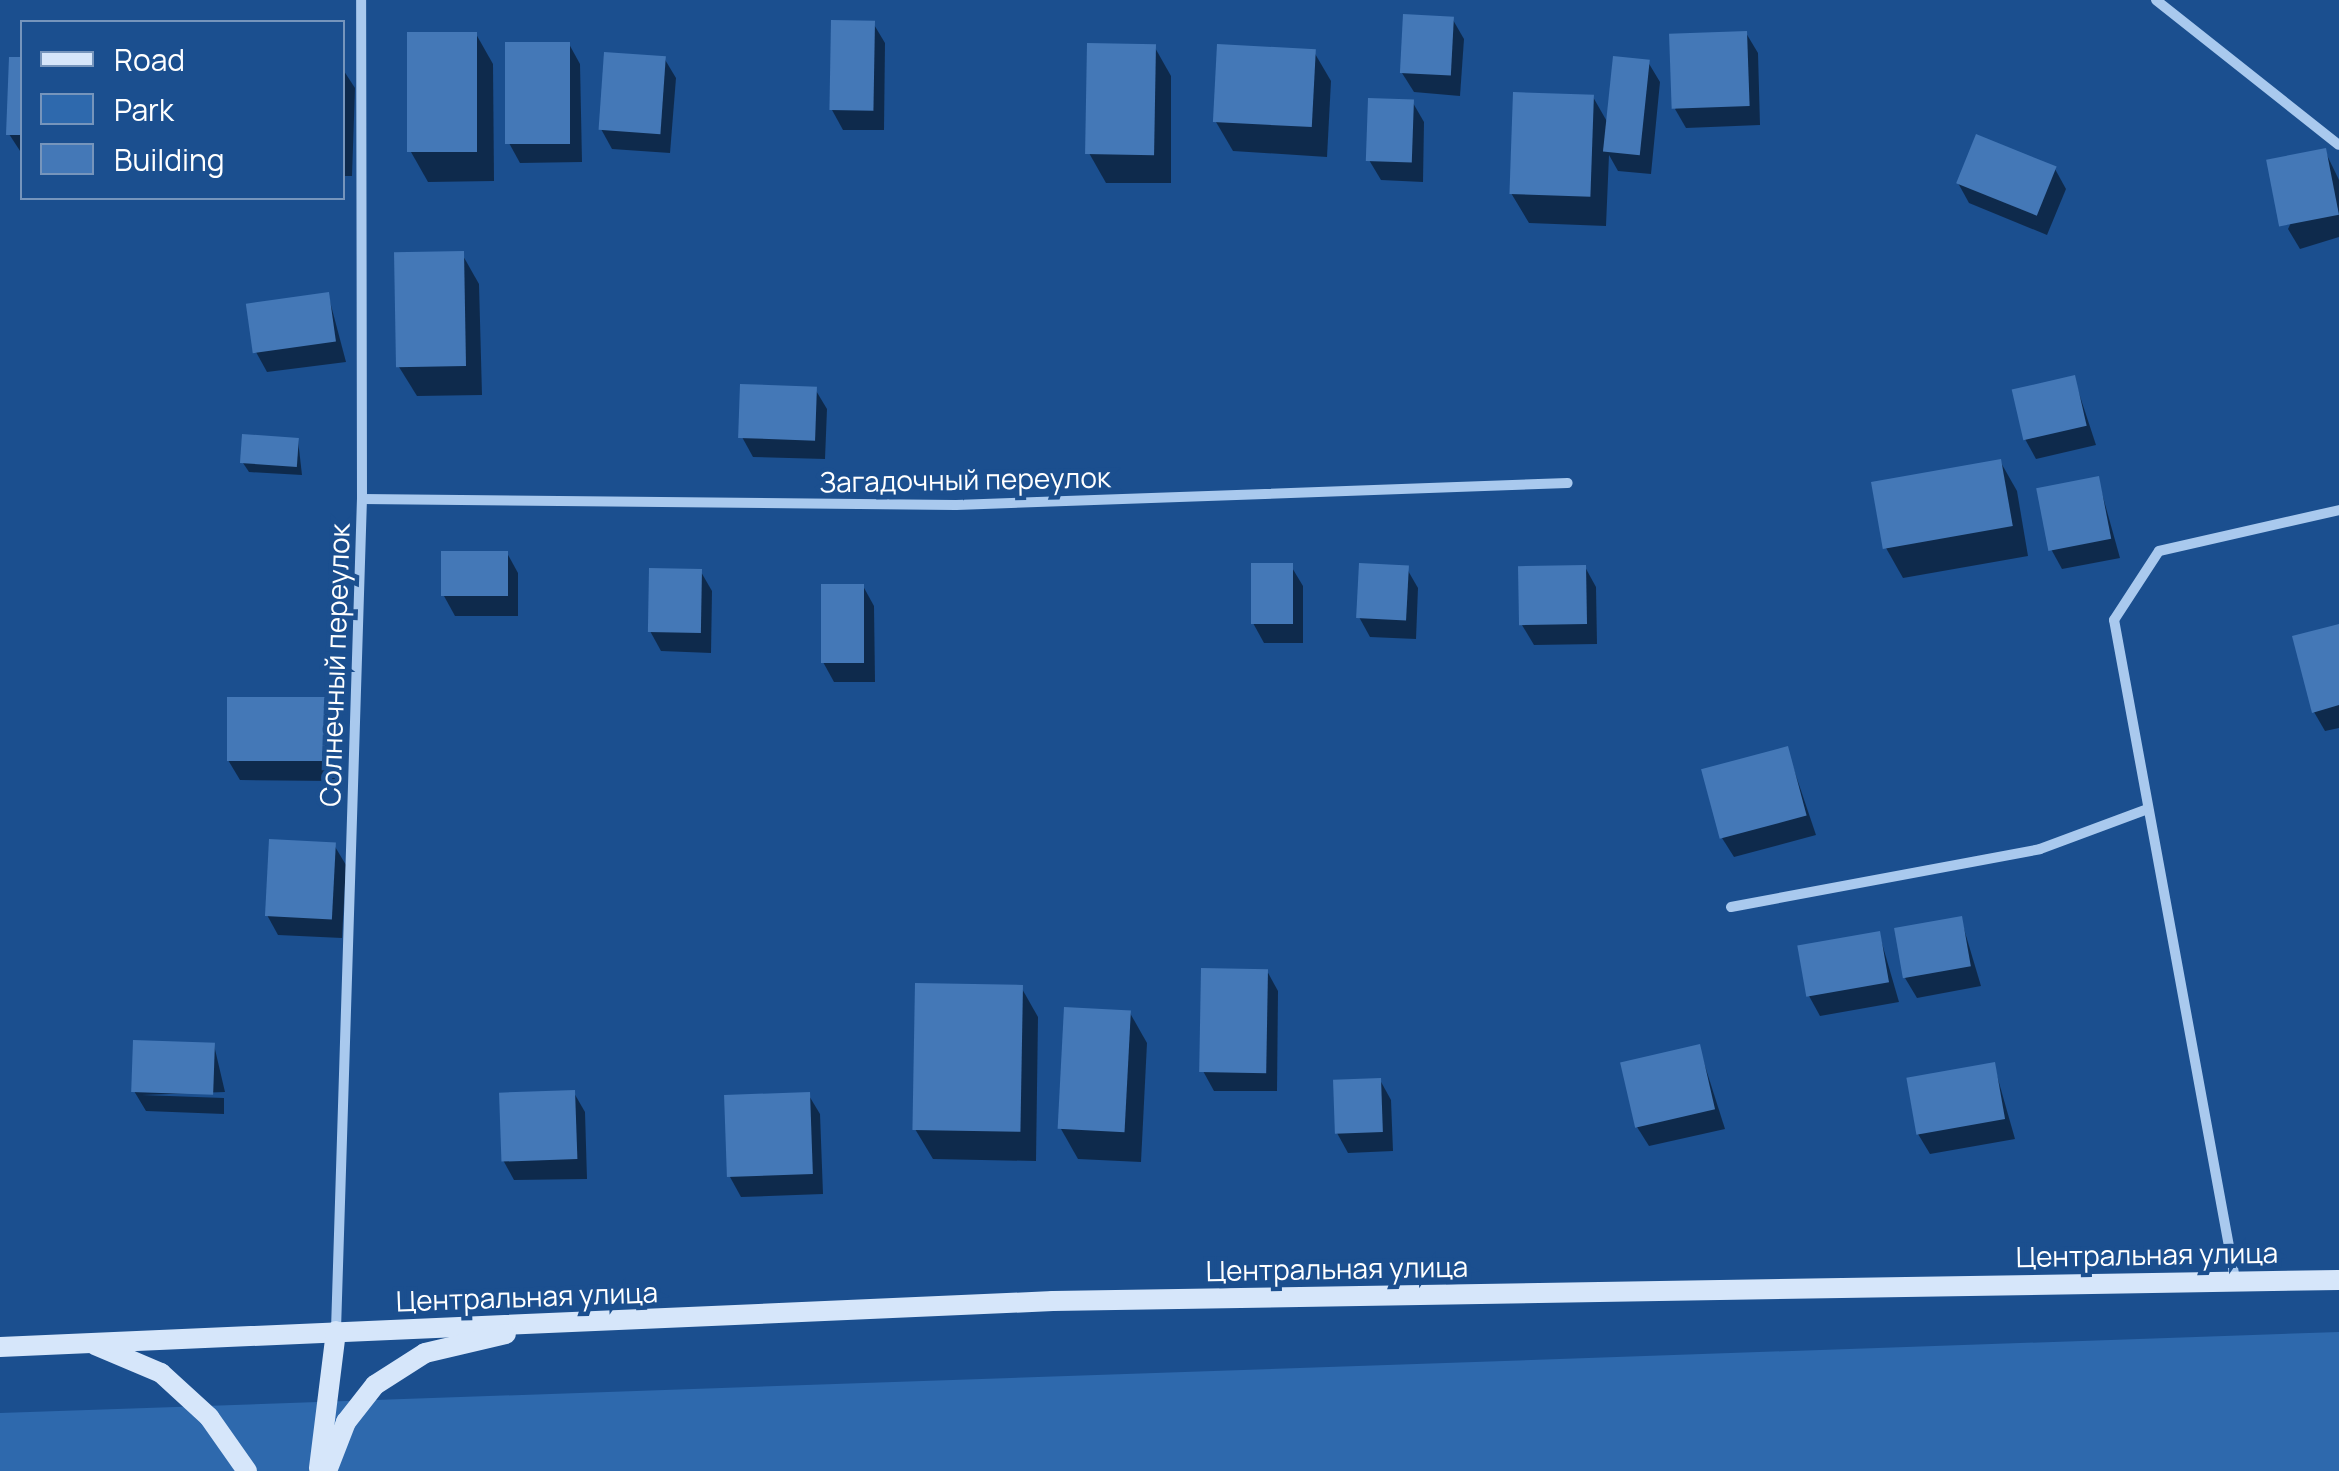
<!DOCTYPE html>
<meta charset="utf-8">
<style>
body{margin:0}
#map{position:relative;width:2339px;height:1471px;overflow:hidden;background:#1b4f8f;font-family:Manrope,sans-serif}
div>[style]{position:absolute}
.green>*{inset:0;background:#2e69ad}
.shadow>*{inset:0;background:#0007}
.building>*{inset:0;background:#4478b7;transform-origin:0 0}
.street>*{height:10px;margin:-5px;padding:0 5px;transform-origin:5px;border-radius:5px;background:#a9c9ee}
.secondary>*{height:20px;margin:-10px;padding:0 10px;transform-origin:10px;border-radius:10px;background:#d6e6fa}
span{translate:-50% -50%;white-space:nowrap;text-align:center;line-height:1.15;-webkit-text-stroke:9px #1b4f8f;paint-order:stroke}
.street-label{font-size:28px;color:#fff}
.legend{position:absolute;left:20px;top:20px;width:325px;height:180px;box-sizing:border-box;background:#1b4f8f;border:2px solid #7695bc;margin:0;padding:12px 18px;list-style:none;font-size:30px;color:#fff}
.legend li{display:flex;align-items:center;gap:20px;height:50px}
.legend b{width:50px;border:2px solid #7695bc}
</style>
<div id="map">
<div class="green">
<div style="clip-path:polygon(2339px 1332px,2339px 1471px,0 1471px,0 1413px)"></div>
</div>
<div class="shadow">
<div style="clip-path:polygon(1453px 20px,1464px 39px,1460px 96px,1414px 92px,1402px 73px)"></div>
<div style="clip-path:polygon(873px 23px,885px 43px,884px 130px,843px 130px,832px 110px)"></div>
<div style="clip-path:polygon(1746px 33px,1758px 53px,1760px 125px,1686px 128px,1675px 109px)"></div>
<div style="clip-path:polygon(476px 34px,493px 64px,494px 181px,428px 182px,411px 152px)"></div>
<div style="clip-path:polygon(569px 44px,580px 64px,582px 162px,520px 163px,509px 143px)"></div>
<div style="clip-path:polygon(1154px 46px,1171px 76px,1171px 183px,1106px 183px,1089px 153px)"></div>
<div style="clip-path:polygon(1314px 52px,1331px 81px,1327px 157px,1233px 151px,1216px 122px)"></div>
<div style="clip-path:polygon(664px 58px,676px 78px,670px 153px,612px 149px,601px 129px)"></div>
<div style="clip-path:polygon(11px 59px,22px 60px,22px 154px,9px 134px)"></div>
<div style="clip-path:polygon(1648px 62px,1660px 82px,1651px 174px,1618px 171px,1609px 155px,1606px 226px,1529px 223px,1511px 193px,1593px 97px,1609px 125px)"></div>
<div style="clip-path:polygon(342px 68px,355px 88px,352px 176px,342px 176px)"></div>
<div style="clip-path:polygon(1413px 103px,1424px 122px,1423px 182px,1381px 180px,1369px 160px)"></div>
<div style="clip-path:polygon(2325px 151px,2339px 180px,2339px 237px,2300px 249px,2288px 229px)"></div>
<div style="clip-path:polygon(2055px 169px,2066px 189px,2047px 235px,1969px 203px,1958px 183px)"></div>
<div style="clip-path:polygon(462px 254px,479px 284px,482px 395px,417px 396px,399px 367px)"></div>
<div style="clip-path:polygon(328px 294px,346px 362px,267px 372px,256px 352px)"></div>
<div style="clip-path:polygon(2074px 378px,2096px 445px,2036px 459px,2025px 439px)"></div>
<div style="clip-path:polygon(815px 389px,827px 409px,825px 459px,753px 457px,742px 437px)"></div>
<div style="clip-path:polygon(298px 440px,302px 475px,249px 472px,243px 463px)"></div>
<div style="clip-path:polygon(2000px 461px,2017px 491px,2028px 556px,1903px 578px,1886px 548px)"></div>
<div style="clip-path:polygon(2098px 479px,2120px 558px,2062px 569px,2051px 549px)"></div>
<div style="clip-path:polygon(507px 553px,518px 573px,518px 616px,455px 616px,444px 596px)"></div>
<div style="clip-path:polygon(1291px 566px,1303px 586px,1303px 643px,1264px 643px,1253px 623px)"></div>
<div style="clip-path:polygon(1585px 567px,1596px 587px,1597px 644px,1534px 645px,1522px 625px)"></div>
<div style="clip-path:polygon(1407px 569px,1418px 588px,1416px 639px,1370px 637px,1359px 617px)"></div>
<div style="clip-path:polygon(701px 572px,712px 591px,711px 653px,661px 651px,650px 631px)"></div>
<div style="clip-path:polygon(863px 586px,874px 606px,875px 682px,834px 682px,823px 662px)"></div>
<div style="clip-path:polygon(2339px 626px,2339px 728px,2325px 731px,2314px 712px)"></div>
<div style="clip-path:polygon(323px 700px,335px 720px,335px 781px,240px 780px,228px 760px)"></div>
<div style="clip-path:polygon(1787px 749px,1816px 835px,1734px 857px,1722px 838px)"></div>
<div style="clip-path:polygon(334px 845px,346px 865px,342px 938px,278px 935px,267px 915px)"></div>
<div style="clip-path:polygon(1961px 919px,1981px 986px,1917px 998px,1905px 978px)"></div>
<div style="clip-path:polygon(1879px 933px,1899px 1002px,1820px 1016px,1809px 996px)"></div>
<div style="clip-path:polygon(1267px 971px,1278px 991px,1277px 1091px,1214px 1091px,1203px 1071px)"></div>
<div style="clip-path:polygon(1021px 987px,1038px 1017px,1036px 1161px,933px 1159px,915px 1129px)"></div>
<div style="clip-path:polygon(1130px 1013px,1147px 1043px,1141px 1162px,1078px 1159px,1061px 1129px)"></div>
<div style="clip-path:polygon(214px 1045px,225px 1092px,142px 1095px,224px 1098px,224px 1114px,146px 1111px,134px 1091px)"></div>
<div style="clip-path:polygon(1699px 1047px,1725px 1129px,1649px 1146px,1637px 1127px)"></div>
<div style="clip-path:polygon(1994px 1065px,2015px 1139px,1930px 1154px,1918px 1134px)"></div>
<div style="clip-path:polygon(1380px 1080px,1391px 1100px,1393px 1151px,1348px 1153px,1337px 1133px)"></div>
<div style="clip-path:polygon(574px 1093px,585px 1112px,587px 1179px,514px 1180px,503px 1160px)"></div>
<div style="clip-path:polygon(808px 1094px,820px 1114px,823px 1194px,741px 1197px,730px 1177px)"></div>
</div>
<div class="building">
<div style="left:1403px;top:14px;width:51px;height:59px;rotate:3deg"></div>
<div style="left:831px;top:20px;width:44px;height:90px;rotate:1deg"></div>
<div style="left:1747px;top:31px;width:75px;height:78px;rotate:88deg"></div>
<div style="left:477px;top:32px;width:120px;height:70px;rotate:90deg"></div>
<div style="left:505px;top:42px;width:65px;height:102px"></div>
<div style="left:1087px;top:43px;width:69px;height:111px;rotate:1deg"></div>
<div style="left:1217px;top:44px;width:99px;height:78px;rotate:3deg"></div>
<div style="left:604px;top:52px;width:62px;height:78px;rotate:4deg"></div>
<div style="left:1613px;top:56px;width:37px;height:96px;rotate:6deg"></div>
<div style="clip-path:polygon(9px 57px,22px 57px,22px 135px,6px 135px)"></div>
<div style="left:1513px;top:92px;width:81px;height:102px;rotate:2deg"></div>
<div style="left:1368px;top:98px;width:46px;height:63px;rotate:2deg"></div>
<div style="left:1976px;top:134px;width:87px;height:53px;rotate:22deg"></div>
<div style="left:2326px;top:148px;width:68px;height:61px;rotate:79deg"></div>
<div style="left:464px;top:251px;width:115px;height:70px;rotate:89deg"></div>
<div style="left:329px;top:292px;width:50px;height:84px;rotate:82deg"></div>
<div style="left:2075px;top:375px;width:52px;height:65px;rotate:77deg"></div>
<div style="left:740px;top:384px;width:77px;height:54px;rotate:2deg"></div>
<div style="left:242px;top:434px;width:57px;height:29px;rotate:4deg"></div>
<div style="left:2001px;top:459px;width:68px;height:132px;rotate:80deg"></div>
<div style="left:2099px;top:476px;width:64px;height:64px;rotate:79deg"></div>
<div style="left:441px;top:551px;width:67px;height:45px"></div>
<div style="left:1251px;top:563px;width:42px;height:61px"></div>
<div style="left:1359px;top:563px;width:50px;height:55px;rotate:3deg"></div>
<div style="left:1586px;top:565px;width:59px;height:68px;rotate:89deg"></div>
<div style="left:649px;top:568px;width:53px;height:64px;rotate:1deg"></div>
<div style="left:821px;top:584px;width:43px;height:79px"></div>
<div style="clip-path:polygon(2339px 624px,2339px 705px,2312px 713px,2292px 636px)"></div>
<div style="left:227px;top:697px;width:98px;height:64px"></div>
<div style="left:1788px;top:746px;width:72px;height:90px;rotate:75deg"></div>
<div style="left:269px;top:839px;width:67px;height:77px;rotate:3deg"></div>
<div style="left:1962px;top:916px;width:51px;height:69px;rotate:80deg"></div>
<div style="left:1880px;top:931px;width:52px;height:84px;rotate:80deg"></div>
<div style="left:1201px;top:968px;width:67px;height:104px;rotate:1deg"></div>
<div style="left:915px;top:983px;width:108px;height:147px;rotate:1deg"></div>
<div style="left:1064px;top:1007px;width:67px;height:122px;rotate:3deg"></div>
<div style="left:133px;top:1040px;width:82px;height:52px;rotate:2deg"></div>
<div style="left:1700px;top:1044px;width:67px;height:82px;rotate:77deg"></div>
<div style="left:1995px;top:1062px;width:58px;height:90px;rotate:80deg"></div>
<div style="left:1381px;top:1078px;width:54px;height:48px;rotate:88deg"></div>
<div style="left:575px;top:1090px;width:69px;height:76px;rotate:88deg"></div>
<div style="left:810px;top:1092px;width:82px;height:86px;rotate:88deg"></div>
</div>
<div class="street">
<div style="left:2156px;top:0;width:233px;rotate:38.4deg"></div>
<div style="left:362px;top:499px;width:594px;rotate:0.58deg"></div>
<div style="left:956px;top:505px;width:612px;rotate:-2.06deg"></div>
<div style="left:1731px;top:907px;width:314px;rotate:-10.6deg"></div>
<div style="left:2040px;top:849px;width:112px;rotate:-20.4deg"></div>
<div style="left:2235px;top:1279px;width:670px;rotate:-100.4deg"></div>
<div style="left:2114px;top:620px;width:82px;rotate:-56.9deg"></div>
<div style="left:2159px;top:551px;width:185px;rotate:-12.8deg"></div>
<div style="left:336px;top:1330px;width:831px;rotate:-88.21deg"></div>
<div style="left:362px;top:499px;width:499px;rotate:-90.1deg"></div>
</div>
<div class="secondary">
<div style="left:95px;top:1345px;width:72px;rotate:23deg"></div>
<div style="left:161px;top:1373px;width:65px;rotate:42.5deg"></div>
<div style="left:209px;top:1417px;width:66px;rotate:54.9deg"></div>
<div style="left:0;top:1347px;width:1054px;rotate:-2.5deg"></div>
<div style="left:1053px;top:1301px;width:1286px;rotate:-0.94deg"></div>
<div style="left:319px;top:1468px;width:138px;rotate:-82.9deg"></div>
<div style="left:327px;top:1471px;width:53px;rotate:-68.8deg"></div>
<div style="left:346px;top:1422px;width:47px;rotate:-51.9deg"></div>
<div style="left:375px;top:1385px;width:59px;rotate:-32.6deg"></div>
<div style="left:425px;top:1353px;width:83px;rotate:-13.2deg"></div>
</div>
<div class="street-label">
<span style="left:965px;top:479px;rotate:-1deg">Загадочный переулок</span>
<span style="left:334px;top:665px;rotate:-88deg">Солнечный переулок</span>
<span style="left:2147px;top:1254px;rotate:-1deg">Центральная улица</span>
<span style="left:1337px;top:1268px;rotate:-1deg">Центральная улица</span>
<span style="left:527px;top:1296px;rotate:-2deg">Центральная улица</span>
</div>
<ul class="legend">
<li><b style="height:12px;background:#d6e6fa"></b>Road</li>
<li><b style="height:28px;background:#2e69ad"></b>Park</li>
<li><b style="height:28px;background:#4478b7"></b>Building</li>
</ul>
</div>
